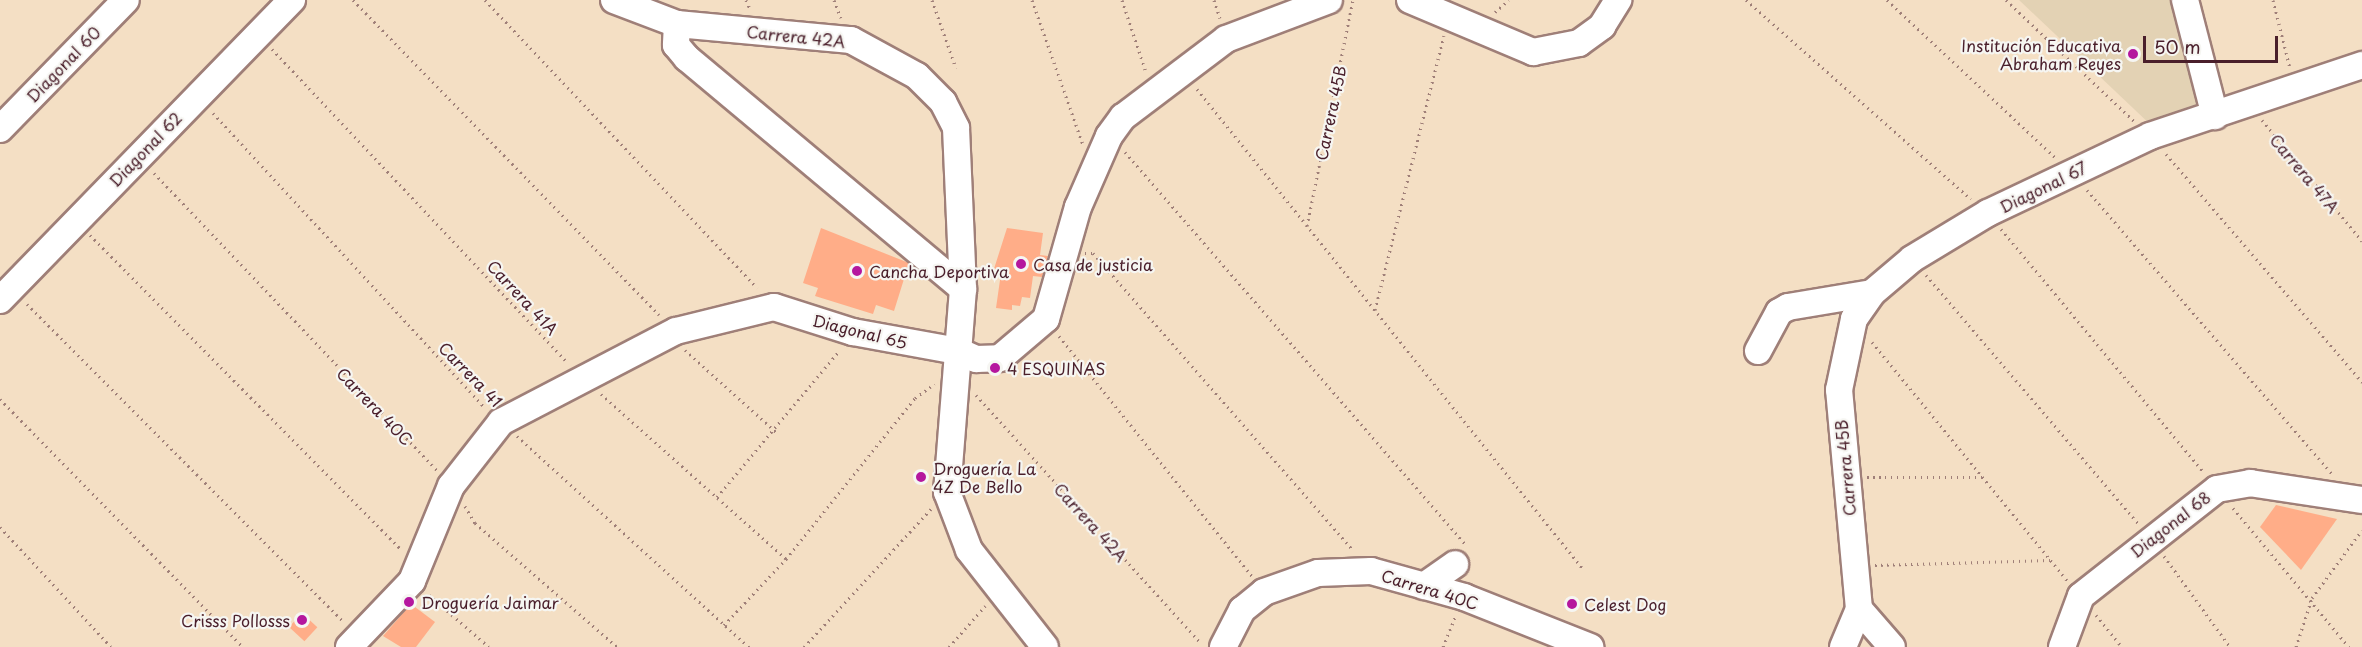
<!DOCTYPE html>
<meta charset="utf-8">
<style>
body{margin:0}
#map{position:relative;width:2362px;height:647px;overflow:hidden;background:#f4dfc4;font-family:"Playpen Sans",sans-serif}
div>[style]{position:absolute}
.built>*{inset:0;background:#e3d2b4}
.building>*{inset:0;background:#ffad88;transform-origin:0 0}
.path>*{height:3px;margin-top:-1.5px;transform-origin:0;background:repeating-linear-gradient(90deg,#9f7f78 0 1.5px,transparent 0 6px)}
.roads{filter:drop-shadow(2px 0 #9f7f78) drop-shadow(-2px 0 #9f7f78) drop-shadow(0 2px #9f7f78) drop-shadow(0 -2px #9f7f78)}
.minor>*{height:26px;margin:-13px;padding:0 13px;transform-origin:13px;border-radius:13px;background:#fff}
.dots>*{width:16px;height:16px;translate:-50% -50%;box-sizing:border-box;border:3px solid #f6f6f2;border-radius:50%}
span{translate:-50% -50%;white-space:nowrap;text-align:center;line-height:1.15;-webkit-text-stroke:4.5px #f6f6f2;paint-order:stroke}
.street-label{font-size:16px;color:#4a1f2b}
.poi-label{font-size:16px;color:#4a1f2b}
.right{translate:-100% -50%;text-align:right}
.left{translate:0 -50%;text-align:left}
.scale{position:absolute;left:2143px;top:36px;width:135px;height:27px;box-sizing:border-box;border:3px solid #4a1f2b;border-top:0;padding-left:8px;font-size:18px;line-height:21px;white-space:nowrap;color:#4a1f2b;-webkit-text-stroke:4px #f6f6f2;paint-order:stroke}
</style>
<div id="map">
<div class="built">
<div style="clip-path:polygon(2019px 0,2175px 0,2203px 108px,2154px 128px)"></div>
</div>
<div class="building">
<div style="clip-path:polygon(821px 228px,909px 263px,894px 311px,876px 305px,873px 314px,815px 296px,818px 288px,803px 283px)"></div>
<div style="clip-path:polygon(1007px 228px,1043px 233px,1040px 255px,1048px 256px,1042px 277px,1033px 276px,1030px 298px,1022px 297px,1020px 306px,1012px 305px,1012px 310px,996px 308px,1001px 273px,993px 272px)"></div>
<div style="clip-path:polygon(2276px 505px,2337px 519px,2301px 570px,2260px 527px)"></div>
<div style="clip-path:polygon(411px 604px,435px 622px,416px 647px,401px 647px,383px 636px)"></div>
<div style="left:302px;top:613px;width:21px;height:19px;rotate:43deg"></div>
</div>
<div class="path">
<div style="left:353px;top:0;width:439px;rotate:45.8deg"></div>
<div style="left:485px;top:0;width:396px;rotate:46.6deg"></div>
<div style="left:746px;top:0;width:10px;rotate:66deg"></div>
<div style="left:834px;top:0;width:19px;rotate:69deg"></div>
<div style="left:932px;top:0;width:72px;rotate:70.6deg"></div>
<div style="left:1032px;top:0;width:154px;rotate:70.6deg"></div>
<div style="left:1122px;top:0;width:76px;rotate:71.6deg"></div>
<div style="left:1214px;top:0;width:19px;rotate:72deg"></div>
<div style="left:1746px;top:0;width:300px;rotate:41.5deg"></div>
<div style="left:1887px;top:0;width:230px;rotate:43.1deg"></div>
<div style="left:2006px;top:0;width:176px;rotate:43.4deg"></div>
<div style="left:2273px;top:0;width:70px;rotate:76deg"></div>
<div style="left:1495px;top:12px;width:18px;rotate:-41deg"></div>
<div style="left:272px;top:49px;width:432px;rotate:46.7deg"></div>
<div style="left:1197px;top:89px;width:616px;rotate:51.19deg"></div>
<div style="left:213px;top:113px;width:401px;rotate:47.3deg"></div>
<div style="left:2262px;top:120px;width:157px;rotate:50.4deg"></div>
<div style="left:1125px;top:152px;width:520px;rotate:49.05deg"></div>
<div style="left:2166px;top:154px;width:301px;rotate:49.3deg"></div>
<div style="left:154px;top:173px;width:410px;rotate:46.4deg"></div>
<div style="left:2087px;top:190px;width:374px;rotate:49.2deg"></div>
<div style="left:1307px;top:226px;width:231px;rotate:-78.5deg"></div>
<div style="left:2001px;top:229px;width:317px;rotate:50.2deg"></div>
<div style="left:90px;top:235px;width:443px;rotate:45.3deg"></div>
<div style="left:1085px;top:253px;width:8px"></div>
<div style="left:1093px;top:253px;width:393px;rotate:48.8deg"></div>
<div style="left:1926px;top:275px;width:326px;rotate:49.5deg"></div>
<div style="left:27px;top:304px;width:449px;rotate:45.1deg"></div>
<div style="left:1375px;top:310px;width:283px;rotate:-75.9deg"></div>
<div style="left:1059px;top:336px;width:308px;rotate:51.2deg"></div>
<div style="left:1872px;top:342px;width:308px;rotate:50.7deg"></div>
<div style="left:685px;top:350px;width:122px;rotate:42deg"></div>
<div style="left:601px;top:394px;width:248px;rotate:41.7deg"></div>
<div style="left:976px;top:395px;width:335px;rotate:47.8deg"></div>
<div style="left:0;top:399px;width:347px;rotate:45.6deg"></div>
<div style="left:517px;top:436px;width:314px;rotate:42.3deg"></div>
<div style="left:1867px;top:477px;width:115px"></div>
<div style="left:717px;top:497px;width:190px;rotate:-50.1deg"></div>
<div style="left:465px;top:506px;width:20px;rotate:60deg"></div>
<div style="left:475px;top:523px;width:189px;rotate:41.1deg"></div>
<div style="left:2233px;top:508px;width:181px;rotate:50.2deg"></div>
<div style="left:0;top:527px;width:163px;rotate:47.2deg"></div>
<div style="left:2164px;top:556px;width:112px;rotate:54deg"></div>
<div style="left:1875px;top:565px;width:175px;rotate:-1.6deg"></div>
<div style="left:429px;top:595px;width:79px;rotate:40.9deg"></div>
<div style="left:2096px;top:615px;width:41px;rotate:50.9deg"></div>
<div style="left:724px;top:625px;width:91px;rotate:-46.8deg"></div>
<div style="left:786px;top:559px;width:206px;rotate:-51.3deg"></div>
<div style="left:915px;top:398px;width:24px;rotate:-36deg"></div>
<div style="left:804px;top:647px;width:188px;rotate:-47.4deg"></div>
<div style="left:949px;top:647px;width:55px;rotate:-48.7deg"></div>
<div style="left:1443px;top:647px;width:35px;rotate:-68deg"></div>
<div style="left:2296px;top:647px;width:52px;rotate:-71.9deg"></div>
<div style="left:2312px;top:598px;width:84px;rotate:-53.7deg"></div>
</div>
<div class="roads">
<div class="minor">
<div style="left:614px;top:0;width:67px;rotate:20.9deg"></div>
<div style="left:677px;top:24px;width:175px;rotate:5.3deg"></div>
<div style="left:851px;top:40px;width:75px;rotate:28.6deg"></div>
<div style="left:917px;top:76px;width:37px;rotate:45deg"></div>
<div style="left:943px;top:102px;width:29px;rotate:63deg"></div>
<div style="left:956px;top:128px;width:161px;rotate:87.5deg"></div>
<div style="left:963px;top:289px;width:204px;rotate:94.5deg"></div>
<div style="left:947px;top:492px;width:62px;rotate:69.2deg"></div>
<div style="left:969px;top:550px;width:123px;rotate:51.9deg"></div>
<div style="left:1410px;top:0;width:134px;rotate:22.9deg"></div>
<div style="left:1533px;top:52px;width:47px;rotate:-11.1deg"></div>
<div style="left:1579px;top:43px;width:29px;rotate:-36deg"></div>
<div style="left:1602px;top:26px;width:31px;rotate:-58deg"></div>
<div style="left:2185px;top:0;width:120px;rotate:75.5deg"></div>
<div style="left:677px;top:24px;width:21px;rotate:93deg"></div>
<div style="left:676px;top:45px;width:17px;rotate:50deg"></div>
<div style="left:687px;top:58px;width:360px;rotate:39.9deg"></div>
<div style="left:0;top:129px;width:180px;rotate:-45.7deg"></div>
<div style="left:0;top:300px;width:419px;rotate:-45.8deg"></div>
<div style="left:1758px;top:351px;width:44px;rotate:-61.7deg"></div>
<div style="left:1779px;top:312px;width:10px;rotate:-29deg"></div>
<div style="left:1788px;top:307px;width:85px;rotate:-9.5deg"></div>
<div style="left:1424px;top:586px;width:38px;rotate:-35deg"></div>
<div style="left:1859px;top:609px;width:50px;rotate:49deg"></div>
<div style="left:349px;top:647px;width:91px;rotate:-46.3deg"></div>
<div style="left:412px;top:581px;width:103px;rotate:-67.7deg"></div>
<div style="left:451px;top:486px;width:81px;rotate:-52deg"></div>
<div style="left:501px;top:422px;width:197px;rotate:-27.5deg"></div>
<div style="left:676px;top:331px;width:101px;rotate:-13.8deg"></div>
<div style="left:774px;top:307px;width:83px;rotate:17.6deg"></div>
<div style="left:853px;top:332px;width:107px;rotate:10.3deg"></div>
<div style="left:958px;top:351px;width:20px;rotate:24deg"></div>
<div style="left:976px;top:359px;width:24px;rotate:-2deg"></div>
<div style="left:1000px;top:358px;width:60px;rotate:-40.3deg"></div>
<div style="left:1046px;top:319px;width:116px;rotate:-74.1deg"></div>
<div style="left:1078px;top:207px;width:77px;rotate:-66.4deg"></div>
<div style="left:1109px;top:136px;width:24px;rotate:-54deg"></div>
<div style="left:1123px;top:117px;width:129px;rotate:-37.1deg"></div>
<div style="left:1226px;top:39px;width:110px;rotate:-20.7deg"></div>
<div style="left:1223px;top:647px;width:42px;rotate:-62.8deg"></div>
<div style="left:1242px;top:610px;width:28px;rotate:-39deg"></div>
<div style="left:1264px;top:592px;width:57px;rotate:-19.4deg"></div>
<div style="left:1318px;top:573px;width:53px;rotate:-2.2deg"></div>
<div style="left:1371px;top:571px;width:97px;rotate:15.6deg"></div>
<div style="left:1464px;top:597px;width:136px;rotate:21.6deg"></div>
<div style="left:1843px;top:647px;width:41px;rotate:-67.2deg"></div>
<div style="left:1859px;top:609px;width:220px;rotate:-95.2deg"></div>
<div style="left:1839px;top:390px;width:73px;rotate:-78.1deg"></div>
<div style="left:1854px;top:319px;width:32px;rotate:-55deg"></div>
<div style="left:1872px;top:293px;width:52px;rotate:-40.4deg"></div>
<div style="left:1912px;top:259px;width:89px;rotate:-31.2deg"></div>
<div style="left:1988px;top:213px;width:179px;rotate:-25.4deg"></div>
<div style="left:2150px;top:136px;width:224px;rotate:-18.5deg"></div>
<div style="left:2062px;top:647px;width:54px;rotate:-69.6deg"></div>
<div style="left:2081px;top:596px;width:173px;rotate:-38.2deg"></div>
<div style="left:2217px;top:489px;width:34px;rotate:-10deg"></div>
<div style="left:2250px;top:483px;width:113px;rotate:8.6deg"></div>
</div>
</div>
<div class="dots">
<div style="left:2133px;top:54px;background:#b5179e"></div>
<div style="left:1021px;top:264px;background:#b5179e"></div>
<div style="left:857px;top:271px;background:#b5179e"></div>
<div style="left:995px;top:368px;background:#b5179e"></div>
<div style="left:921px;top:477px;background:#b5179e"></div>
<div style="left:409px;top:602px;background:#b5179e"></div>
<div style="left:1572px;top:604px;background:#b5179e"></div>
<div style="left:302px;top:620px;background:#b5179e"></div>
</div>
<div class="street-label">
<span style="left:796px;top:36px;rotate:6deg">Carrera 42A</span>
<span style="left:63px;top:64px;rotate:-46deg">Diagonal 60</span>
<span style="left:1330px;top:113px;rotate:-78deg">Carrera 45B</span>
<span style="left:145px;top:149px;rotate:-46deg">Diagonal 62</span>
<span style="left:2305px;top:173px;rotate:50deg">Carrera 47A</span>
<span style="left:2043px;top:187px;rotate:-26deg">Diagonal 67</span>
<span style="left:523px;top:297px;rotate:47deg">Carrera 41A</span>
<span style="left:860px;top:331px;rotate:14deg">Diagonal 65</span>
<span style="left:471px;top:374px;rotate:46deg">Carrera 41</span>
<span style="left:375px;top:406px;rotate:46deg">Carrera 40C</span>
<span style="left:1845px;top:468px;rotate:-95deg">Carrera 45B</span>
<span style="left:1091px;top:522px;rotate:48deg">Carrera 42A</span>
<span style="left:2170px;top:524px;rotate:-38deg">Diagonal 68</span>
<span style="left:1430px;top:589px;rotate:17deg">Carrera 40C</span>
</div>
<div class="poi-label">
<span class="right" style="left:2121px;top:54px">Institución Educativa<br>Abraham Reyes</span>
<span class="left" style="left:1033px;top:264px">Casa de justicia</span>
<span class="left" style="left:869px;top:271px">Cancha Deportiva</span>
<span class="left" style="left:1007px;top:368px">4 ESQUINAS</span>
<span class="left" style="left:933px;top:477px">Droguería La<br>4Z De Bello</span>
<span class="left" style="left:421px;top:602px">Droguería Jaimar</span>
<span class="left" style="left:1584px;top:604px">Celest Dog</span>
<span class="right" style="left:290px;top:620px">Crisss Pollosss</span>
</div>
<div class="scale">50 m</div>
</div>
